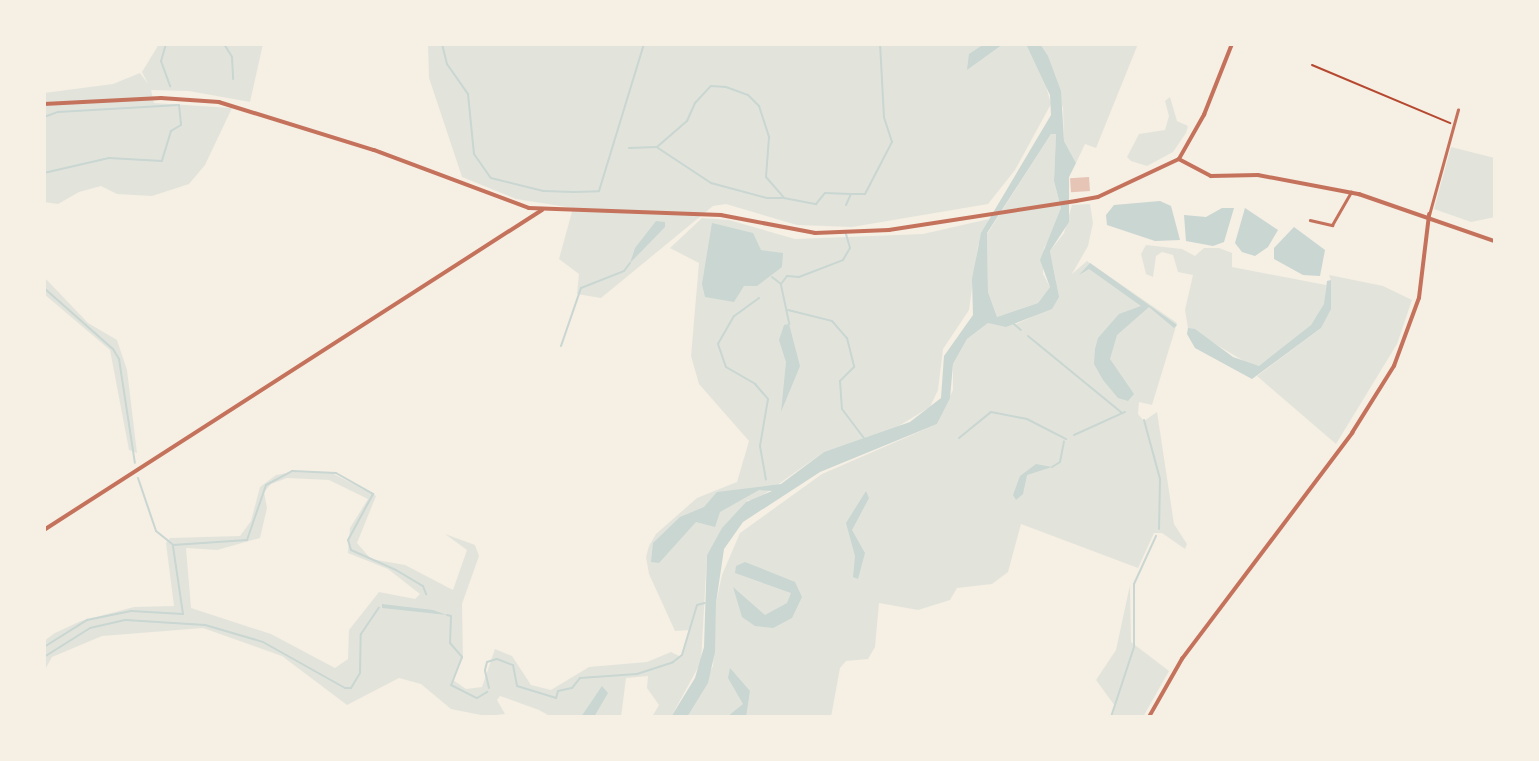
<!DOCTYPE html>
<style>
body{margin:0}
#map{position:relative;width:1539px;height:761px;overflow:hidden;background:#f6efe4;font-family:"Exo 2",sans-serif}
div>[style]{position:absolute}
.green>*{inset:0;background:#e2e4dc}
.water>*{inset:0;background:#c9d6d2}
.stream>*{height:2px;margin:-1px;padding:0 1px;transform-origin:1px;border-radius:1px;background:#c9d6d2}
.building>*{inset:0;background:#e6c5b7;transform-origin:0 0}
.path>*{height:2px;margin:-1px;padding:0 1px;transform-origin:1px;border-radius:1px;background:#b5482f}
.minor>*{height:2.5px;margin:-1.25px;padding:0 1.25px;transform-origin:1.25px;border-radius:1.25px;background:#c5725c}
.tertiary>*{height:3.5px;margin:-1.75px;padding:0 1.75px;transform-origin:1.75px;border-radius:1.75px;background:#c5725c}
span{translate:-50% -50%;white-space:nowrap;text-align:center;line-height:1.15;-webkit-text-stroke:7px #f6efe4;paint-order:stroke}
.frame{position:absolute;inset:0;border:46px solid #f6efe4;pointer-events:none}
</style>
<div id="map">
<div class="green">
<div style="clip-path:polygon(159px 44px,263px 44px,250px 102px,189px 91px,151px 90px,154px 103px,232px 108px,205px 165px,189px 184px,152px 196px,117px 194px,101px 186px,79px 192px,58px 204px,44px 202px,44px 93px,113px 84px,140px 73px,148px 84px,142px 72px)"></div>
<div style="clip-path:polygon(428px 44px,1026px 44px,1043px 75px,1051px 104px,1015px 170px,988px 204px,852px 227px,797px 225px,726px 204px,713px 206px,601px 298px,577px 294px,579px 274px,559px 259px,573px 208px,516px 199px,462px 177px,429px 78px)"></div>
<div style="clip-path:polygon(1040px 44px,1138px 44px,1096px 148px,1085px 144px,1076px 163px,1064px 141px,1063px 108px)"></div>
<div style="clip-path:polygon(1170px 97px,1177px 121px,1188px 126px,1186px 133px,1173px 152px,1147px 166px,1131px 161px,1127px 157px,1139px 134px,1165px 130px,1169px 116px,1165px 101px)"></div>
<div style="clip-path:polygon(1051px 134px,1056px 134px,1054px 181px,1061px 208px,1057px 226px,1044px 248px,1043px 274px,1050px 287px,1038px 303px,997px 317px,988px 292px,987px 234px)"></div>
<div style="clip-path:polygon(1451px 147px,1495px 158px,1495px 217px,1471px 222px,1434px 209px)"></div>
<div style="clip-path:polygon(1090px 204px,1093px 223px,1088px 246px,1072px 274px,1087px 261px,1177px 323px,1152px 405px,1139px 402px,1138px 414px,1144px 421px,1157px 412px,1174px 524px,1187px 544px,1185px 549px,1162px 533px,1154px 533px,1138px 568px,1021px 524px,1008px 572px,992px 584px,957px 588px,950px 600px,918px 610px,879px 603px,875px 647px,868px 659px,846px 661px,840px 668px,831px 717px,687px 717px,713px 666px,716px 603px,722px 575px,740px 533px,822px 474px,937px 424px,953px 390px,953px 364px,967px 339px,988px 323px,1016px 324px,1052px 308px,1056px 281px,1050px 251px,1064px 233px,1072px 205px)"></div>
<div style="clip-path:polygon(evenodd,702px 218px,729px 220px,795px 239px,923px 234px,989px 219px,978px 246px,969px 310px,943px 349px,938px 390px,930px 407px,892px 430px,824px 452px,756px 500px,748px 500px,722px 529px,707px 555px,701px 662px,671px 717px,652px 717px,659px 705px,647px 688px,648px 676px,626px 678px,621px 717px,544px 717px,548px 715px,539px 710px,500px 696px,497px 700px,505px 714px,486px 716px,451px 709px,421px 684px,399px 678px,347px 705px,282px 656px,203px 628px,102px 636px,52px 657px,44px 671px,44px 641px,55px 633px,81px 621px,134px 607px,174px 606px,166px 543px,170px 538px,240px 536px,251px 521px,260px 487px,276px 475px,293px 472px,332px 473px,376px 496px,357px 543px,371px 559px,405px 565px,453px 590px,467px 550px,445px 534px,475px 545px,479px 556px,462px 604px,463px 658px,453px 680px,466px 689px,482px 687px,495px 649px,512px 656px,531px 685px,551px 690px,589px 667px,647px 662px,671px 652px,681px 657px,690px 630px,675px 631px,649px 574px,646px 557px,649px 546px,656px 534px,697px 498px,737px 482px,749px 441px,699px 384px,691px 356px,699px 263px,670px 248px,702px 218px,287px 478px,329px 480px,368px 499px,350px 528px,348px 553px,388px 569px,420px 594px,415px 599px,379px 592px,349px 630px,348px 659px,335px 668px,271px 634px,191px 608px,186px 548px,217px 550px,260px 538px,267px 508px,264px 492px,271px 484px,287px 478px)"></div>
<div style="clip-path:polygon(1146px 245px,1182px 249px,1195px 256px,1204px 248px,1219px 248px,1232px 253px,1232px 267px,1326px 285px,1325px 304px,1311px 325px,1282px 351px,1259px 366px,1249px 364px,1188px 328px,1185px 310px,1193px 275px,1178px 272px,1173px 255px,1162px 252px,1156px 256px,1153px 277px,1146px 274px,1141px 254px)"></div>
<div style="clip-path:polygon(1329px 275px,1383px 286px,1412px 300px,1397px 344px,1336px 444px,1257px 376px,1321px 328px,1331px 281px)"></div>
<div style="clip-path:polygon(44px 277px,88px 323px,117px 340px,127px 370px,137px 453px,129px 450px,110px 350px,44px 294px)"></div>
<div style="clip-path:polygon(1130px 585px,1131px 642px,1169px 671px,1143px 717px,1112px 717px,1115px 706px,1096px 680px,1116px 650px)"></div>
</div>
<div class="water">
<div style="clip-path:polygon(984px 44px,1003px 44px,967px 70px,969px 54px)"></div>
<div style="clip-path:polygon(evenodd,1026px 44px,1040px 44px,1048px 56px,1061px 91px,1064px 141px,1076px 163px,1069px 177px,1069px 222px,1050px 251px,1059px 297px,1052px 309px,1006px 327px,988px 323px,967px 339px,953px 364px,950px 398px,937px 424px,820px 472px,743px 522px,724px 549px,716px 603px,715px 652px,708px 683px,687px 717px,671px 717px,695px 678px,704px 647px,707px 555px,722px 528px,746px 502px,772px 491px,759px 490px,720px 512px,715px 527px,696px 522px,659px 563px,651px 562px,653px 543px,680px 517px,704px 507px,717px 492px,781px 484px,824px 452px,910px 422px,941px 398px,944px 356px,973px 315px,972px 279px,981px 233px,1051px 115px,1050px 95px,1026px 44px,1051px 134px,1056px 134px,1054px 181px,1061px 208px,1040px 260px,1050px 287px,1038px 303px,997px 317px,988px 292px,987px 233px,1051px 134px)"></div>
<div style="clip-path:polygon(1160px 201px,1171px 206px,1180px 240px,1155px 241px,1107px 225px,1106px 215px,1114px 205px)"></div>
<div style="clip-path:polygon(1222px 208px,1234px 208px,1224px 242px,1213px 246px,1186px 241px,1184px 215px,1206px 217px)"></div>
<div style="clip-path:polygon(1245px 208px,1278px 230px,1268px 247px,1255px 256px,1242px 252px,1235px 243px)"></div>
<div style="clip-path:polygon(656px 221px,665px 222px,665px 227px,630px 263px,635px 248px)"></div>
<div style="clip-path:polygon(712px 223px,753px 233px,761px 250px,783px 253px,782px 267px,757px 286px,744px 286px,734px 302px,705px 297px,702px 284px)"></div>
<div style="clip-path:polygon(1294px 227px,1325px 250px,1320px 276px,1303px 275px,1274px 259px,1274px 248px)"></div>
<div style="clip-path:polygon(1090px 263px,1177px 325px,1174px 328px,1149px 307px,1117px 335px,1110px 359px,1134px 394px,1128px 401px,1118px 398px,1103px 380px,1094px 364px,1095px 349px,1098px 338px,1119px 314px,1141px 306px,1089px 269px,1079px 275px)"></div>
<div style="clip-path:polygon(1331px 280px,1331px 309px,1321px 328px,1252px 379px,1195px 348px,1187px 334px,1188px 328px,1195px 329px,1233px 357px,1259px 366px,1311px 325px,1324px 304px,1327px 281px)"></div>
<div style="clip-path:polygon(789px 324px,800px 366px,781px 412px,786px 362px,779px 340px,784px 325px)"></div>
<div style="clip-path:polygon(1036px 464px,1052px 467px,1027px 475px,1023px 494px,1016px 500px,1013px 495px,1020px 476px)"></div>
<div style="clip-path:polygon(866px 491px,869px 498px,852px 530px,865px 553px,858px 579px,853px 577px,855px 556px,846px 523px)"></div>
<div style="clip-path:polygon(745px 562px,795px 582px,802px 597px,792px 618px,773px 628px,755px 626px,742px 617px,733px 587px,765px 615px,787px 603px,791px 593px,735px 573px,736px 566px)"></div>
<div style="clip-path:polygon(382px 604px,433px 610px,447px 615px,382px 608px)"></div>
<div style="clip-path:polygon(730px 668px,750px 691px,746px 717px,727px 717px,743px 704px,728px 678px)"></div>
<div style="clip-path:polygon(602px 686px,608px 693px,594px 717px,581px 717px)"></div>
</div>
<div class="stream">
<div style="left:166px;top:44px;width:18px;rotate:106deg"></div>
<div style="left:161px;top:61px;width:27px;rotate:70deg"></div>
<div style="left:224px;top:44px;width:15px;rotate:58deg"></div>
<div style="left:232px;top:57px;width:22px;rotate:87deg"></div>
<div style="left:442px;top:44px;width:21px;rotate:76deg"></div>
<div style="left:447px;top:64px;width:37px;rotate:55deg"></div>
<div style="left:468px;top:94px;width:60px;rotate:84.3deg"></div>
<div style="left:474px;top:154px;width:29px;rotate:55deg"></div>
<div style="left:491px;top:178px;width:54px;rotate:14deg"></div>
<div style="left:543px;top:191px;width:31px;rotate:2deg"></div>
<div style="left:574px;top:192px;width:25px;rotate:-2deg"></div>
<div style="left:599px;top:191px;width:154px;rotate:-73deg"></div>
<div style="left:44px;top:117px;width:15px;rotate:-20deg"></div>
<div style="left:58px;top:112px;width:121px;rotate:-3.3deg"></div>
<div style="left:179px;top:105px;width:20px;rotate:84deg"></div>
<div style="left:181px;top:125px;width:12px;rotate:149deg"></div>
<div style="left:171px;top:131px;width:31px;rotate:107deg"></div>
<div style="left:162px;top:161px;width:53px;rotate:-176.8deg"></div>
<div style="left:109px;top:158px;width:67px;rotate:167deg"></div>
<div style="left:629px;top:148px;width:28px;rotate:-2deg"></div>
<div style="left:657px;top:147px;width:40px;rotate:-41deg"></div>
<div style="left:687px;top:121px;width:20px;rotate:-66deg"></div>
<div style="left:695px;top:103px;width:23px;rotate:-47deg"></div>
<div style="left:711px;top:86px;width:15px;rotate:4deg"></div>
<div style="left:726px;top:87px;width:23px;rotate:20deg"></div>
<div style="left:748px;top:95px;width:16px;rotate:45deg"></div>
<div style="left:759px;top:106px;width:33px;rotate:72deg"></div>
<div style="left:769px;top:137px;width:40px;rotate:94.3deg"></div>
<div style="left:766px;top:177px;width:28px;rotate:49deg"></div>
<div style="left:784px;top:198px;width:33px;rotate:11deg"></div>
<div style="left:816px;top:204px;width:14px;rotate:-51deg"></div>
<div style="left:825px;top:193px;width:26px;rotate:2deg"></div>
<div style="left:658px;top:148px;width:64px;rotate:33.4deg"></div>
<div style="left:711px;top:183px;width:58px;rotate:15deg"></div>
<div style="left:767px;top:198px;width:15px"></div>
<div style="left:846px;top:205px;width:12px;rotate:-66deg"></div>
<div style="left:851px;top:194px;width:14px"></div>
<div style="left:865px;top:194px;width:59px;rotate:-62.6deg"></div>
<div style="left:892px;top:142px;width:26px;rotate:-108deg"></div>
<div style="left:884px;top:117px;width:73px;rotate:-93.1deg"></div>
<div style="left:772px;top:277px;width:11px;rotate:38deg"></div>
<div style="left:781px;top:284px;width:10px;rotate:-53deg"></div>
<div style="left:787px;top:276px;width:12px;rotate:5deg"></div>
<div style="left:799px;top:277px;width:47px;rotate:-21.1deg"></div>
<div style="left:843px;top:260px;width:14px;rotate:-60deg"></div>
<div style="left:850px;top:248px;width:15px;rotate:-106deg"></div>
<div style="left:781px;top:285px;width:40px;rotate:78deg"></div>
<div style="left:44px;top:288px;width:92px;rotate:41.5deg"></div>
<div style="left:113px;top:349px;width:12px;rotate:59deg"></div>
<div style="left:119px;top:359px;width:105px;rotate:81.3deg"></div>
<div style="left:759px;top:298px;width:31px;rotate:144deg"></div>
<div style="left:734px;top:316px;width:32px;rotate:120deg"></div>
<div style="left:718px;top:344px;width:24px;rotate:71deg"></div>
<div style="left:726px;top:367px;width:34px;rotate:30deg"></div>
<div style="left:755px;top:384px;width:20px;rotate:49deg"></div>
<div style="left:768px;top:399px;width:48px;rotate:99.7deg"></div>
<div style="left:760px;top:446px;width:34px;rotate:80deg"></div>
<div style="left:788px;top:310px;width:45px;rotate:14deg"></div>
<div style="left:832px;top:321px;width:23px;rotate:49deg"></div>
<div style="left:847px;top:338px;width:30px;rotate:76deg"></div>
<div style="left:854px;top:367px;width:20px;rotate:135deg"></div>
<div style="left:840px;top:381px;width:28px;rotate:86deg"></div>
<div style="left:842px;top:409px;width:36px;rotate:53deg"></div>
<div style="left:1014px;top:324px;width:9px;rotate:41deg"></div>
<div style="left:1028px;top:336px;width:122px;rotate:39.3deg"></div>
<div style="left:561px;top:346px;width:61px;rotate:-71deg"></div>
<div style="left:581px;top:288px;width:46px;rotate:-21.6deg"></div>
<div style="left:624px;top:271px;width:10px;rotate:-53deg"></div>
<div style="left:1144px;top:420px;width:61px;rotate:74.8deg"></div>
<div style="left:1160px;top:479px;width:50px;rotate:91.1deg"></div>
<div style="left:1074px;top:435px;width:56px;rotate:-24.3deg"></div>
<div style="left:959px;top:438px;width:41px;rotate:-39.1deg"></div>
<div style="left:991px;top:412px;width:37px;rotate:11deg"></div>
<div style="left:1027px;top:419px;width:44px;rotate:27.1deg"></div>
<div style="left:1052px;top:467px;width:9px;rotate:-32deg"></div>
<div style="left:1060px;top:462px;width:21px;rotate:-79deg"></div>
<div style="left:138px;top:478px;width:56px;rotate:71.2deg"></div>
<div style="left:156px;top:531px;width:22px;rotate:39deg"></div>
<div style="left:173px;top:545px;width:74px;rotate:-3.9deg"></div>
<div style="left:247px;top:540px;width:58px;rotate:-70.9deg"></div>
<div style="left:266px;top:485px;width:30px;rotate:-28deg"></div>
<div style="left:292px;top:471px;width:44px;rotate:2.6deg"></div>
<div style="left:336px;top:473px;width:43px;rotate:29.6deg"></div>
<div style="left:373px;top:494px;width:52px;rotate:118.5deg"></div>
<div style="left:348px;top:540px;width:10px;rotate:73deg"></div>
<div style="left:351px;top:550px;width:49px;rotate:24deg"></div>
<div style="left:396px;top:570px;width:31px;rotate:31deg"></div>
<div style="left:423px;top:586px;width:9px;rotate:69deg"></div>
<div style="left:447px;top:615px;width:4px;rotate:14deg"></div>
<div style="left:451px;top:616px;width:27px;rotate:92deg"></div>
<div style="left:450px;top:643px;width:18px;rotate:49deg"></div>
<div style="left:462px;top:657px;width:30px;rotate:111deg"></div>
<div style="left:451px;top:685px;width:29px;rotate:27deg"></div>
<div style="left:477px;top:698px;width:12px;rotate:-31deg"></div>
<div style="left:44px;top:647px;width:51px;rotate:-32.1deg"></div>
<div style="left:87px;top:620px;width:45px;rotate:-11.6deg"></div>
<div style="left:131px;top:611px;width:52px;rotate:3.3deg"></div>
<div style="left:183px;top:614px;width:69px;rotate:-98.4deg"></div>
<div style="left:44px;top:657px;width:54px;rotate:-32.2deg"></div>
<div style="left:90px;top:628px;width:37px;rotate:-13deg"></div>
<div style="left:126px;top:620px;width:79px;rotate:3.6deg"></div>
<div style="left:205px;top:625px;width:60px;rotate:16.3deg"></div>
<div style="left:263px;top:642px;width:94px;rotate:29.3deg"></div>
<div style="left:345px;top:688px;width:6px"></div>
<div style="left:351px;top:688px;width:17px;rotate:-59deg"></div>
<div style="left:360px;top:673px;width:39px;rotate:-89deg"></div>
<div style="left:361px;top:634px;width:32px;rotate:-56deg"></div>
<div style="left:489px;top:688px;width:18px;rotate:-103deg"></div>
<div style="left:485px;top:670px;width:8px;rotate:-76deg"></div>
<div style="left:487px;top:662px;width:10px;rotate:-17deg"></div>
<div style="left:497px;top:659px;width:17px;rotate:21deg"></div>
<div style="left:513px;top:665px;width:21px;rotate:79deg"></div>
<div style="left:517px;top:686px;width:41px;rotate:17.1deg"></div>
<div style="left:556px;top:698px;width:7px;rotate:-74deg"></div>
<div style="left:558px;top:691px;width:14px;rotate:-12deg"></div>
<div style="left:572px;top:688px;width:13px;rotate:-51deg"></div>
<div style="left:580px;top:678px;width:57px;rotate:-4deg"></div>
<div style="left:637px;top:674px;width:38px;rotate:-18deg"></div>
<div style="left:673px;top:662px;width:11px;rotate:-38deg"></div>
<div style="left:682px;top:655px;width:52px;rotate:-73.3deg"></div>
<div style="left:697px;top:605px;width:8px;rotate:-14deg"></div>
<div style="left:1111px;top:717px;width:74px;rotate:-71.8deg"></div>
<div style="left:1134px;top:647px;width:63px;rotate:-90deg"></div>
<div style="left:1134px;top:584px;width:53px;rotate:-65.4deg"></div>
</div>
<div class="building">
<div style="left:1089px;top:177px;width:14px;height:19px;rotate:86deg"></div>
</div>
<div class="path">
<div style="left:1312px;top:65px;width:150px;rotate:22.8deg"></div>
</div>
<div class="minor">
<div style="left:1429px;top:215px;width:109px;rotate:-74.6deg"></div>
<div style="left:1310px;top:220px;width:23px;rotate:13deg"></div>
<div style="left:1332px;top:225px;width:38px;rotate:-60deg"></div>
</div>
<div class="tertiary">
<div style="left:44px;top:104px;width:117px;rotate:-2.9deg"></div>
<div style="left:161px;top:98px;width:58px;rotate:3.9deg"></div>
<div style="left:219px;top:102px;width:162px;rotate:17.2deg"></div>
<div style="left:374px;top:150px;width:165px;rotate:20.5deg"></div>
<div style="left:529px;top:208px;width:192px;rotate:2.1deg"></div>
<div style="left:721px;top:215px;width:96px;rotate:10.8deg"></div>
<div style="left:815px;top:233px;width:74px;rotate:-2.3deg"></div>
<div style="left:889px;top:230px;width:189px;rotate:-8.8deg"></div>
<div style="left:1076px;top:201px;width:22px;rotate:-10deg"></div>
<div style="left:1098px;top:197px;width:89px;rotate:-25.1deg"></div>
<div style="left:1179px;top:159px;width:36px;rotate:28deg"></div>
<div style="left:1211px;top:176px;width:47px;rotate:-1.2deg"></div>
<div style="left:1258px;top:175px;width:103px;rotate:10.7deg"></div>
<div style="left:1359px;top:194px;width:144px;rotate:19.1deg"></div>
<div style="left:1179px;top:159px;width:51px;rotate:-60.4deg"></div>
<div style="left:1204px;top:115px;width:76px;rotate:-68.5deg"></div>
<div style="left:44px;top:530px;width:592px;rotate:-32.72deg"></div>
<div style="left:1149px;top:717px;width:67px;rotate:-60.4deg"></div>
<div style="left:1182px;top:659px;width:283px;rotate:-53deg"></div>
<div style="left:1352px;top:433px;width:79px;rotate:-57.9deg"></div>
<div style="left:1394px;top:366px;width:72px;rotate:-69.8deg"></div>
<div style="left:1419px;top:298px;width:84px;rotate:-83.1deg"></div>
</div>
<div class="frame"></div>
</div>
